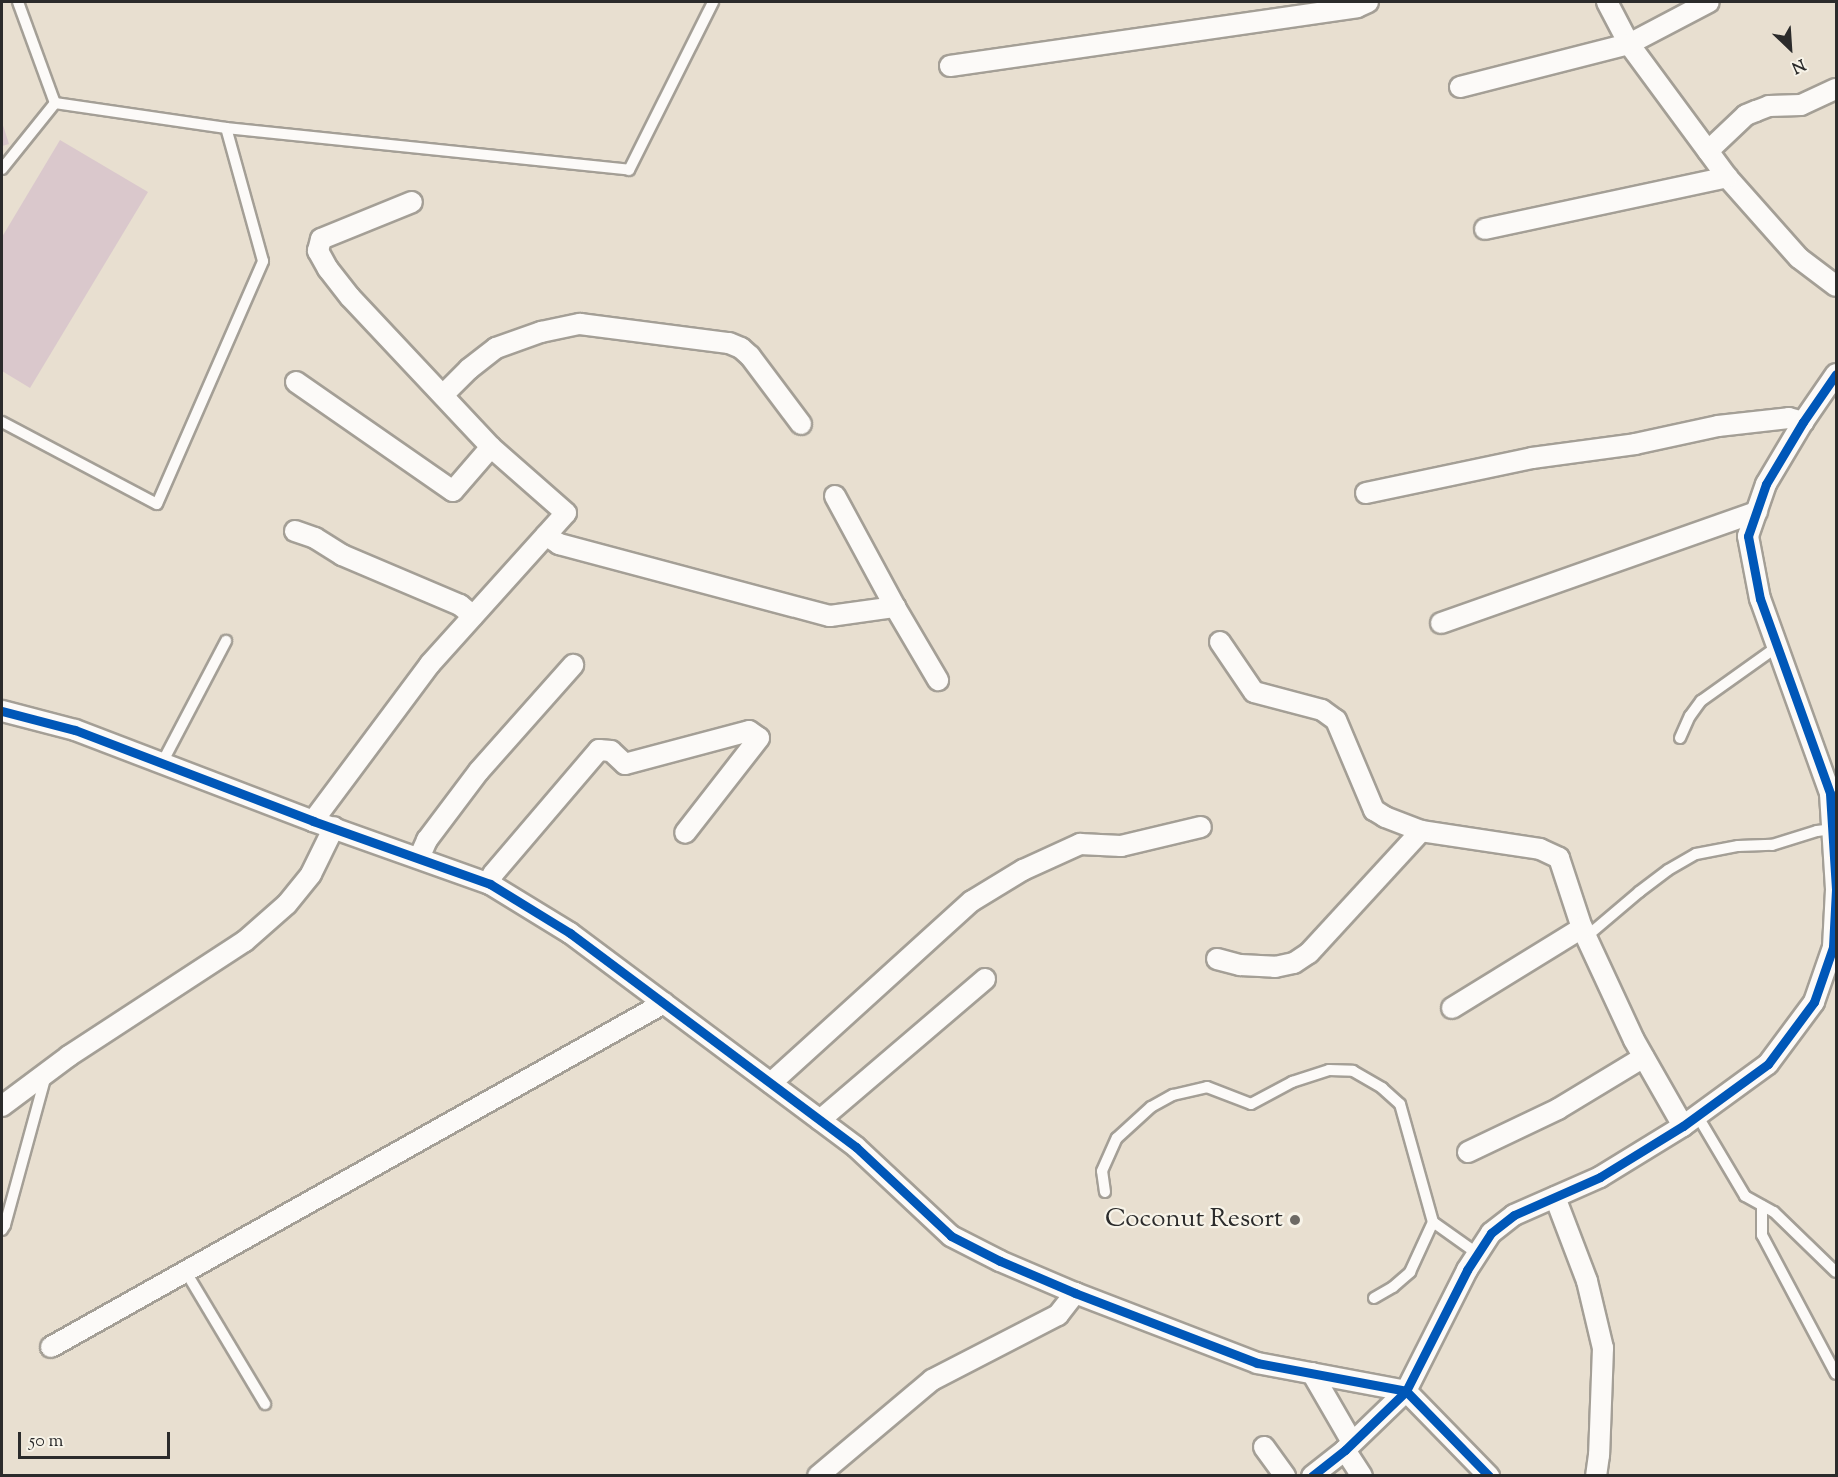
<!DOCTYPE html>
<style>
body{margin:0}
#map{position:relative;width:1838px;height:1477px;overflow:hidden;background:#e8dfd0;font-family:"Sorts Mill Goudy",serif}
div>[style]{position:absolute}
.building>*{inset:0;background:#dac8cc}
.roads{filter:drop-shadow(2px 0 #a49f96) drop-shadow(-2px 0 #a49f96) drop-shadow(0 2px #a49f96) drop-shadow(0 -2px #a49f96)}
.service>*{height:10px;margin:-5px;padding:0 5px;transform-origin:5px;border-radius:5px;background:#fcfaf8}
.minor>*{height:20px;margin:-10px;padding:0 10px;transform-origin:10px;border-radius:10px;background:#fcfaf8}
.cycleway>*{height:9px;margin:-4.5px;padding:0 4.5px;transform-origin:4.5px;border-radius:4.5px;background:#0057b8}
.dots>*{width:16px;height:16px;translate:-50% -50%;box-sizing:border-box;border:3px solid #f7f3e8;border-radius:50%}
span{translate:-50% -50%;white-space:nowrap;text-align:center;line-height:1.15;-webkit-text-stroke:4.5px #f7f3e8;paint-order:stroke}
.poi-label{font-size:26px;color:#2b2b2b}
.right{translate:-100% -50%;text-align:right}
.frame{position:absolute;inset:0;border:3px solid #2b2b2b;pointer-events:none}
.north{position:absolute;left:1760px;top:18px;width:60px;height:60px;-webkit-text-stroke:4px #f7f3e8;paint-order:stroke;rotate:155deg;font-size:16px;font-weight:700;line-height:24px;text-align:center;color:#2b2b2b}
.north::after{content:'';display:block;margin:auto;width:21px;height:27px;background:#2b2b2b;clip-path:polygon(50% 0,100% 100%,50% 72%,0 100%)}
.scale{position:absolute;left:18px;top:1432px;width:152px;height:27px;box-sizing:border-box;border:3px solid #2b2b2b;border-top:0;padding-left:8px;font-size:18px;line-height:21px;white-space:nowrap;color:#2b2b2b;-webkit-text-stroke:4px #f7f3e8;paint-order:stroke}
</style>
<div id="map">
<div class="building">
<div style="clip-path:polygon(2px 122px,9px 144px,2px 146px)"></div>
<div style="clip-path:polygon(60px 140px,148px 192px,30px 388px,2px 371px,2px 237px)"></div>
</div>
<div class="roads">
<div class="service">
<div style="left:18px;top:2px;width:108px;rotate:69.9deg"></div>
<div style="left:55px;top:103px;width:173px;rotate:8.3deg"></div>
<div style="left:226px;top:128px;width:405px;rotate:5.9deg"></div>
<div style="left:629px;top:170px;width:188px;rotate:-63.4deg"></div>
<div style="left:2px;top:169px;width:85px;rotate:-51.2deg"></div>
<div style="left:2px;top:422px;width:175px;rotate:27.9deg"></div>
<div style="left:157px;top:504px;width:265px;rotate:-66.4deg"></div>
<div style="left:263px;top:261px;width:138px;rotate:-105.5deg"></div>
<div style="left:1680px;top:738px;width:24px;rotate:-66deg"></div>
<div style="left:1690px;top:716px;width:19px;rotate:-54deg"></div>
<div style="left:1701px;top:701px;width:95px;rotate:-35.5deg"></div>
<div style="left:162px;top:763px;width:138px;rotate:-62.3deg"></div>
<div style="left:1586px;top:937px;width:70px;rotate:-40.3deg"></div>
<div style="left:1639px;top:892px;width:36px;rotate:-37deg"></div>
<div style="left:1668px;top:870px;width:32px;rotate:-30deg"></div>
<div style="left:1696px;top:854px;width:43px;rotate:-10.8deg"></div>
<div style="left:1738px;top:846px;width:34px;rotate:-2deg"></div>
<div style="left:1772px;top:845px;width:47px;rotate:-17.3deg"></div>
<div style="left:1817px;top:831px;width:16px;rotate:-7deg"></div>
<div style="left:1697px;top:1115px;width:94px;rotate:59.3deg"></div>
<div style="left:1745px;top:1196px;width:33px;rotate:29deg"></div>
<div style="left:1774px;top:1212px;width:86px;rotate:44.1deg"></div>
<div style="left:1105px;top:1192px;width:21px;rotate:-98deg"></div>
<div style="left:1102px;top:1171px;width:36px;rotate:-66deg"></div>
<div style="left:1117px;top:1138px;width:46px;rotate:-42.4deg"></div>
<div style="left:1151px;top:1107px;width:25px;rotate:-29deg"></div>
<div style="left:1173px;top:1095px;width:35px;rotate:-13deg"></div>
<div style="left:1207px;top:1087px;width:47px;rotate:21.1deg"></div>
<div style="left:1251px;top:1104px;width:47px;rotate:-28.2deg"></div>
<div style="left:1292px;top:1082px;width:39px;rotate:-18deg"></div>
<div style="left:1329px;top:1070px;width:24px;rotate:2deg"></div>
<div style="left:1353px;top:1071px;width:34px;rotate:30deg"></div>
<div style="left:1382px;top:1088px;width:24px;rotate:42deg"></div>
<div style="left:1400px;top:1104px;width:123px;rotate:74.4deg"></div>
<div style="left:1433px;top:1222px;width:55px;rotate:35.4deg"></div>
<div style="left:1762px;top:1206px;width:29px;rotate:90deg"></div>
<div style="left:1762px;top:1235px;width:157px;rotate:62deg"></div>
<div style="left:2px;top:1230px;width:6px;rotate:-59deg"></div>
<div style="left:5px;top:1225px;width:156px;rotate:-74.7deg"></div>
<div style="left:186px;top:1272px;width:154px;rotate:59.1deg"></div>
<div style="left:1374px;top:1298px;width:22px;rotate:-30deg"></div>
<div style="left:1393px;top:1287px;width:23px;rotate:-41deg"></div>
<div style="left:1410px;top:1272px;width:55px;rotate:-65.3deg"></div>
</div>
<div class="minor">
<div style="left:1607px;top:2px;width:47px;rotate:62.4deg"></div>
<div style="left:1629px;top:44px;width:165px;rotate:53.6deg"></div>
<div style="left:1727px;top:177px;width:108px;rotate:48.4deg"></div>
<div style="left:1799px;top:258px;width:46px;rotate:37.1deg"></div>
<div style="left:950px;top:66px;width:411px;rotate:-8.2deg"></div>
<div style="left:1357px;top:7px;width:12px;rotate:-24deg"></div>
<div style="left:1460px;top:87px;width:174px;rotate:-14.3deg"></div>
<div style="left:1629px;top:44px;width:90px;rotate:-27.7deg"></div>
<div style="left:1708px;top:151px;width:52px;rotate:-43.5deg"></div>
<div style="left:1746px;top:115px;width:11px;rotate:-22deg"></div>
<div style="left:1756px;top:111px;width:14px;rotate:-21deg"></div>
<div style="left:1769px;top:106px;width:32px;rotate:-2deg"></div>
<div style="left:1801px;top:105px;width:38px;rotate:-25deg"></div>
<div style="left:1485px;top:229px;width:248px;rotate:-12.1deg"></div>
<div style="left:296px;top:382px;width:191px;rotate:34.8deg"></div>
<div style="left:453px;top:491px;width:58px;rotate:-49.2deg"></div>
<div style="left:443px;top:395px;width:37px;rotate:-45deg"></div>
<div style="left:469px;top:369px;width:34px;rotate:-38deg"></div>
<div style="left:496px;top:348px;width:48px;rotate:-19.6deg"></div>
<div style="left:541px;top:332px;width:40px;rotate:-12deg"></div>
<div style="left:580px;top:324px;width:150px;rotate:7.3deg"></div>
<div style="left:729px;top:343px;width:13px;rotate:23deg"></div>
<div style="left:741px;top:348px;width:12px;rotate:42deg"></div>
<div style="left:750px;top:356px;width:85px;rotate:53.1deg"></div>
<div style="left:1366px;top:493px;width:170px;rotate:-11.9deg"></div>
<div style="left:1532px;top:458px;width:104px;rotate:-7.7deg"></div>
<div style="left:1635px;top:444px;width:85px;rotate:-12.2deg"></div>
<div style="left:1718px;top:426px;width:71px;rotate:-6.4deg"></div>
<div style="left:1789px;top:418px;width:15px;rotate:16deg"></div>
<div style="left:835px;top:496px;width:126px;rotate:61.6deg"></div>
<div style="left:895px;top:607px;width:85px;rotate:59.5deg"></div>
<div style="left:295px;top:531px;width:21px;rotate:19deg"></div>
<div style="left:315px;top:538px;width:32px;rotate:32deg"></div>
<div style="left:342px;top:555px;width:128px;rotate:23deg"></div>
<div style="left:460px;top:605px;width:17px;rotate:40deg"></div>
<div style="left:546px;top:535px;width:16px;rotate:35deg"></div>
<div style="left:559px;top:544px;width:280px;rotate:14.9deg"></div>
<div style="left:830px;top:616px;width:66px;rotate:-7.9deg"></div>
<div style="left:1441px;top:623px;width:335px;rotate:-19.4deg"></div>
<div style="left:1220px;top:642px;width:60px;rotate:55.8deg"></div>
<div style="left:1254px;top:692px;width:70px;rotate:14.8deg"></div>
<div style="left:1322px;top:710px;width:17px;rotate:36deg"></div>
<div style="left:1336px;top:720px;width:98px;rotate:67.1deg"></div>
<div style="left:1374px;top:810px;width:13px;rotate:32deg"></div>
<div style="left:1385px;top:817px;width:39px;rotate:21deg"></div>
<div style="left:1421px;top:831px;width:120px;rotate:8.6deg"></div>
<div style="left:1540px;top:849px;width:21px;rotate:25deg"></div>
<div style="left:1559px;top:858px;width:74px;rotate:71.8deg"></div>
<div style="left:1582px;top:928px;width:123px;rotate:65.1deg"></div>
<div style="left:1634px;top:1040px;width:99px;rotate:60.3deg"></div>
<div style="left:2px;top:711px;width:75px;rotate:14.6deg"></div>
<div style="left:75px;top:730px;width:255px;rotate:20.9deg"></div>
<div style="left:313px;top:821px;width:188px;rotate:19.6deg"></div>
<div style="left:490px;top:884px;width:94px;rotate:31.5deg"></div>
<div style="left:570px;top:933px;width:357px;rotate:36.8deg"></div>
<div style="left:856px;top:1147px;width:130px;rotate:43.1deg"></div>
<div style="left:951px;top:1236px;width:55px;rotate:27deg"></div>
<div style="left:1000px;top:1261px;width:82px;rotate:23.1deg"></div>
<div style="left:1075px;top:1293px;width:195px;rotate:21deg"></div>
<div style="left:1257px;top:1363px;width:152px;rotate:10.6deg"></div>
<div style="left:1406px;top:1391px;width:119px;rotate:45.7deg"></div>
<div style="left:313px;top:821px;width:196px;rotate:-53.3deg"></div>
<div style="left:430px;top:664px;width:203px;rotate:-48deg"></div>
<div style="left:566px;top:513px;width:100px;rotate:-138.7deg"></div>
<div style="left:491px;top:447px;width:206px;rotate:-133.2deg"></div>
<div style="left:350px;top:297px;width:36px;rotate:-128deg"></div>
<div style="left:328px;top:269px;width:21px;rotate:-119deg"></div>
<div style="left:318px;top:251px;width:12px;rotate:-76deg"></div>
<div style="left:321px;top:239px;width:98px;rotate:-22.1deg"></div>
<div style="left:419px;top:858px;width:20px;rotate:-66deg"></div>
<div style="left:427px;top:840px;width:86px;rotate:-53deg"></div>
<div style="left:479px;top:771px;width:142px;rotate:-48.4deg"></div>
<div style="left:490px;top:884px;width:10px;rotate:-73deg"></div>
<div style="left:493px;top:874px;width:163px;rotate:-49.5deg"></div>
<div style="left:599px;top:750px;width:12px;rotate:5deg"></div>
<div style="left:611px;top:751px;width:19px;rotate:43deg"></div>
<div style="left:625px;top:764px;width:128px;rotate:-14.9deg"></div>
<div style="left:749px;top:731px;width:12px;rotate:35deg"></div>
<div style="left:759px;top:738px;width:120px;rotate:127.9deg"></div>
<div style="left:1217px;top:959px;width:24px;rotate:15deg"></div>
<div style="left:1240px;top:965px;width:35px;rotate:3deg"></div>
<div style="left:1275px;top:967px;width:19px;rotate:-12deg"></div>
<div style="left:1294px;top:963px;width:18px;rotate:-34deg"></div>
<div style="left:1309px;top:953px;width:166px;rotate:-47.4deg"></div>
<div style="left:1452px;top:1008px;width:153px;rotate:-31.6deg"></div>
<div style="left:771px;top:1083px;width:271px;rotate:-42.2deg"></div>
<div style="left:972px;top:901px;width:60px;rotate:-31.3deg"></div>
<div style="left:1023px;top:870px;width:63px;rotate:-24.5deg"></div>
<div style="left:1080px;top:844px;width:41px;rotate:2.8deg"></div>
<div style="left:1121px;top:846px;width:82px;rotate:-13.4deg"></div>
<div style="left:2px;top:1106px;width:84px;rotate:-36.7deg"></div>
<div style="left:69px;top:1056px;width:210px;rotate:-33.2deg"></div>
<div style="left:245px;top:941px;width:56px;rotate:-41.4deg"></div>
<div style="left:287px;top:904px;width:38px;rotate:-51deg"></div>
<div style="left:311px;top:874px;width:52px;rotate:-63.9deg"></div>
<div style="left:820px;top:1120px;width:217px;rotate:-40.5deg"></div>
<div style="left:1468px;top:1152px;width:100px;rotate:-25.5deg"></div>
<div style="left:1558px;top:1109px;width:100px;rotate:-31.2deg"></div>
<div style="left:1555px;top:1197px;width:90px;rotate:69.1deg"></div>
<div style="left:1587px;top:1281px;width:69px;rotate:76.6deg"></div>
<div style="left:1603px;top:1348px;width:107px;rotate:92.1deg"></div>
<div style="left:1599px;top:1455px;width:21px;rotate:98deg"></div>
<div style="left:51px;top:1347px;width:703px;rotate:-29.3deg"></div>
<div style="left:1312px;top:1373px;width:80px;rotate:59.9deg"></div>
<div style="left:1264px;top:1447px;width:36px;rotate:54deg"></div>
<div style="left:1345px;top:1450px;width:31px;rotate:57deg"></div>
<div style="left:818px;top:1476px;width:149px;rotate:-40.1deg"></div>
<div style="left:932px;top:1380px;width:142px;rotate:-27.3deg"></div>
<div style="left:1058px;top:1315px;width:28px;rotate:-52deg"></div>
<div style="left:1312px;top:1476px;width:42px;rotate:-38.2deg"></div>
<div style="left:1345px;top:1450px;width:85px;rotate:-44deg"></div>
<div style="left:1406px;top:1391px;width:136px;rotate:-63.2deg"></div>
<div style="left:1467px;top:1270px;width:44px;rotate:-57deg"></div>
<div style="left:1491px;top:1233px;width:29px;rotate:-38deg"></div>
<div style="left:1514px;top:1215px;width:94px;rotate:-23.8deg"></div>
<div style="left:1600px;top:1177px;width:97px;rotate:-31.6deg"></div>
<div style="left:1683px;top:1126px;width:105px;rotate:-36.1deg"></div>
<div style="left:1768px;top:1064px;width:77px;rotate:-53.4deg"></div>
<div style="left:1814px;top:1002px;width:58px;rotate:-70.9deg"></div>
<div style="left:1833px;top:947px;width:58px;rotate:-87deg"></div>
<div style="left:1836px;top:889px;width:96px;rotate:-93.6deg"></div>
<div style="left:1830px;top:793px;width:206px;rotate:-109.8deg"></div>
<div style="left:1760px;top:599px;width:64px;rotate:-100.8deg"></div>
<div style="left:1748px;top:536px;width:55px;rotate:-70.9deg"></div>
<div style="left:1766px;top:484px;width:72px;rotate:-59.2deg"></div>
<div style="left:1803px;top:422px;width:58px;rotate:-55.5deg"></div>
</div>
</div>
<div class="cycleway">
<div style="left:2px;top:711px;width:75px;rotate:14.6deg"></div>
<div style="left:75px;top:730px;width:255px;rotate:20.9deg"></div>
<div style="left:313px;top:821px;width:188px;rotate:19.6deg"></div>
<div style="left:490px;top:884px;width:94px;rotate:31.5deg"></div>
<div style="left:570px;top:933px;width:357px;rotate:36.8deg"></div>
<div style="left:856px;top:1147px;width:130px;rotate:43.1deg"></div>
<div style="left:951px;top:1236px;width:55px;rotate:27deg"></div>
<div style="left:1000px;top:1261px;width:82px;rotate:23.1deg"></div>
<div style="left:1075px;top:1293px;width:195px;rotate:21deg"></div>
<div style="left:1257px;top:1363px;width:152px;rotate:10.6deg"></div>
<div style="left:1406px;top:1391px;width:119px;rotate:45.7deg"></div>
<div style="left:1312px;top:1476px;width:42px;rotate:-38.2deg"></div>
<div style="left:1345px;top:1450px;width:85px;rotate:-44deg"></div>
<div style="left:1406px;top:1391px;width:136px;rotate:-63.2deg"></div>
<div style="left:1467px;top:1270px;width:44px;rotate:-57deg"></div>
<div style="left:1491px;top:1233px;width:29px;rotate:-38deg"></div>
<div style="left:1514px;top:1215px;width:94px;rotate:-23.8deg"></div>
<div style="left:1600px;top:1177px;width:97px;rotate:-31.6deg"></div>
<div style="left:1683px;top:1126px;width:105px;rotate:-36.1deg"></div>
<div style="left:1768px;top:1064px;width:77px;rotate:-53.4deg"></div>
<div style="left:1814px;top:1002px;width:58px;rotate:-70.9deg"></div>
<div style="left:1833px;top:947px;width:58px;rotate:-87deg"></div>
<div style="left:1836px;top:889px;width:96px;rotate:-93.6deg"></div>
<div style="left:1830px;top:793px;width:206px;rotate:-109.8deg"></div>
<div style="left:1760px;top:599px;width:64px;rotate:-100.8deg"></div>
<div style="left:1748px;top:536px;width:55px;rotate:-70.9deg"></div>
<div style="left:1766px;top:484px;width:72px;rotate:-59.2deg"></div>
<div style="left:1803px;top:422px;width:58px;rotate:-55.5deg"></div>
</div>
<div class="dots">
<div style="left:1295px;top:1220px;background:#6d6a65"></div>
</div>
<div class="poi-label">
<span class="right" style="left:1283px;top:1220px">Coconut Resort</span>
</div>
<div class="frame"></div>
<div class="north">N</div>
<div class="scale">50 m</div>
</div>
